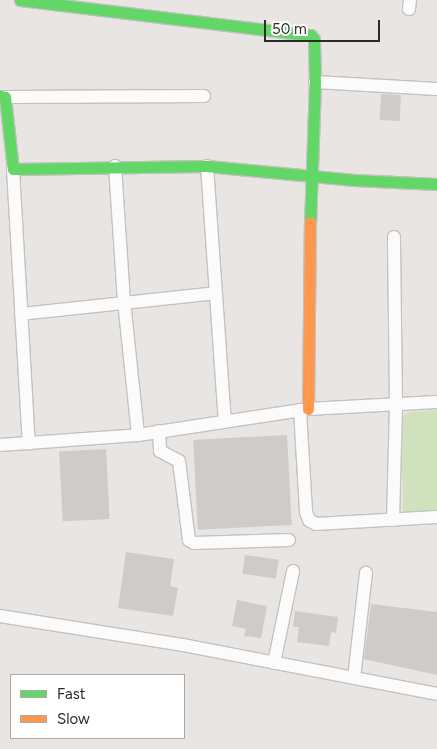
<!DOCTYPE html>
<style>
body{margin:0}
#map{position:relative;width:437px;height:749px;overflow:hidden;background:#e9e5e2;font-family:Figtree,sans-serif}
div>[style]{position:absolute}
.green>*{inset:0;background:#d0e1be}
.building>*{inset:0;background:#cecbc9;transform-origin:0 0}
.roads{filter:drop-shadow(1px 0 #c3c2c1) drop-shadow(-1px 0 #c3c2c1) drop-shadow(0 1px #c3c2c1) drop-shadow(0 -1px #c3c2c1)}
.street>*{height:12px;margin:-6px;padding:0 6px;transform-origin:6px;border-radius:6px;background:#fcfbfb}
.fast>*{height:11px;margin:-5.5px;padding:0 5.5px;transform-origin:5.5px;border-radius:5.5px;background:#63d668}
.slow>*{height:11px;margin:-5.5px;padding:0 5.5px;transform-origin:5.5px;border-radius:5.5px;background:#ff974d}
span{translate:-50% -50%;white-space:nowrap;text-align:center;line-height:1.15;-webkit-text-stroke:4.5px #fff;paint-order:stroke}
.legend{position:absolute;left:10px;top:674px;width:175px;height:65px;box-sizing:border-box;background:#fff;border:1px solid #aaa;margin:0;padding:6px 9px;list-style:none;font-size:15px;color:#2b2b2b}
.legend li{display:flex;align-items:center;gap:10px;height:25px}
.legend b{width:25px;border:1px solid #aaa}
.scale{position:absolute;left:264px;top:20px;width:116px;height:22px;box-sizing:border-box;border:2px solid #2b2b2b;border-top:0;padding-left:6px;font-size:15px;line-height:18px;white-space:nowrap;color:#2b2b2b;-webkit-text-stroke:4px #fff;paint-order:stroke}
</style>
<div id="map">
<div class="green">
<div style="clip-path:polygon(437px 410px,437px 510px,403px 512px,401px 423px,404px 415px,409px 412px)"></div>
</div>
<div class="building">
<div style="left:381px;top:94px;width:20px;height:26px;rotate:3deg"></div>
<div style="left:287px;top:435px;width:90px;height:94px;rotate:87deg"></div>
<div style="left:106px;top:449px;width:70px;height:47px;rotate:87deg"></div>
<div style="clip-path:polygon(126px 552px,174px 559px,170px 586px,178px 588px,173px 616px,118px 608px)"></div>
<div style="left:245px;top:555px;width:34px;height:19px;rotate:8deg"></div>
<div style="clip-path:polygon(237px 600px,267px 606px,261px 638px,244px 636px,246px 629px,232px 626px)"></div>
<div style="clip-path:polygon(371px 604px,437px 612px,437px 675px,364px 659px)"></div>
<div style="clip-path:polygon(295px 611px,338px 617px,336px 633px,331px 632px,329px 646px,297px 642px,299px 627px,293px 627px)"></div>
</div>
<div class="roads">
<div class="street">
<div style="left:409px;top:9px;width:9px;rotate:-84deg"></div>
<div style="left:315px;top:82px;width:122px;rotate:3.3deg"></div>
<div style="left:5px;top:97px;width:199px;rotate:-0.3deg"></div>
<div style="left:115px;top:166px;width:135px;rotate:86.2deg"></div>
<div style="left:124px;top:301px;width:135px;rotate:84deg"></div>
<div style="left:207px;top:166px;width:256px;rotate:86deg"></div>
<div style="left:13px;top:169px;width:275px;rotate:86.7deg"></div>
<div style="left:21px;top:314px;width:196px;rotate:-6.1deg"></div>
<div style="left:300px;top:410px;width:102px;rotate:86.6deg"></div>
<div style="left:306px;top:512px;width:9px;rotate:69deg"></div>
<div style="left:309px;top:520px;width:8px;rotate:30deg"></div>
<div style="left:316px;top:524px;width:121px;rotate:-3.3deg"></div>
<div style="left:159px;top:431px;width:20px;rotate:87deg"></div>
<div style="left:160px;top:451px;width:21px;rotate:28deg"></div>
<div style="left:179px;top:461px;width:80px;rotate:82.8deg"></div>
<div style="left:189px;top:540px;width:6px;rotate:31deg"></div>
<div style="left:194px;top:543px;width:95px;rotate:-1.8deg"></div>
<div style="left:0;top:445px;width:138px;rotate:-4.1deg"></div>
<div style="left:138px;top:435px;width:172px;rotate:-8.7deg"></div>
<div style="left:308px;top:409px;width:129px;rotate:-3.1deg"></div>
<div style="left:393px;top:520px;width:115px;rotate:-88.5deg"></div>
<div style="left:396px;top:405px;width:168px;rotate:-90.7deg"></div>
<div style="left:0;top:616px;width:185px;rotate:9deg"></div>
<div style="left:183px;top:645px;width:259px;rotate:10.9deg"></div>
<div style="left:274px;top:663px;width:94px;rotate:-78.3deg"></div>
<div style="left:354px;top:678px;width:106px;rotate:-83.5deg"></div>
</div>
<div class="fast">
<div style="left:20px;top:0;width:293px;rotate:6.9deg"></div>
<div style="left:311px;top:35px;width:5px;rotate:53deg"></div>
<div style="left:314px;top:39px;width:43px;rotate:88.7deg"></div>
<div style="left:315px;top:82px;width:140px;rotate:92deg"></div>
<div style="left:0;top:96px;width:5px;rotate:11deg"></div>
<div style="left:5px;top:97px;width:72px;rotate:83.7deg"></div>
<div style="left:13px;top:169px;width:194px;rotate:-0.9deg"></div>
<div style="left:207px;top:166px;width:148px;rotate:5.4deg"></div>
<div style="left:354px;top:180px;width:83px;rotate:2.8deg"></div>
</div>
<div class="slow">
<div style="left:308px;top:409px;width:187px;rotate:-89.4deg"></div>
</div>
</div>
<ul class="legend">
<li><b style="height:6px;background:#63d668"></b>Fast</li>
<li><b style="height:6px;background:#ff974d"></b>Slow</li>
</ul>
<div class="scale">50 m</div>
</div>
